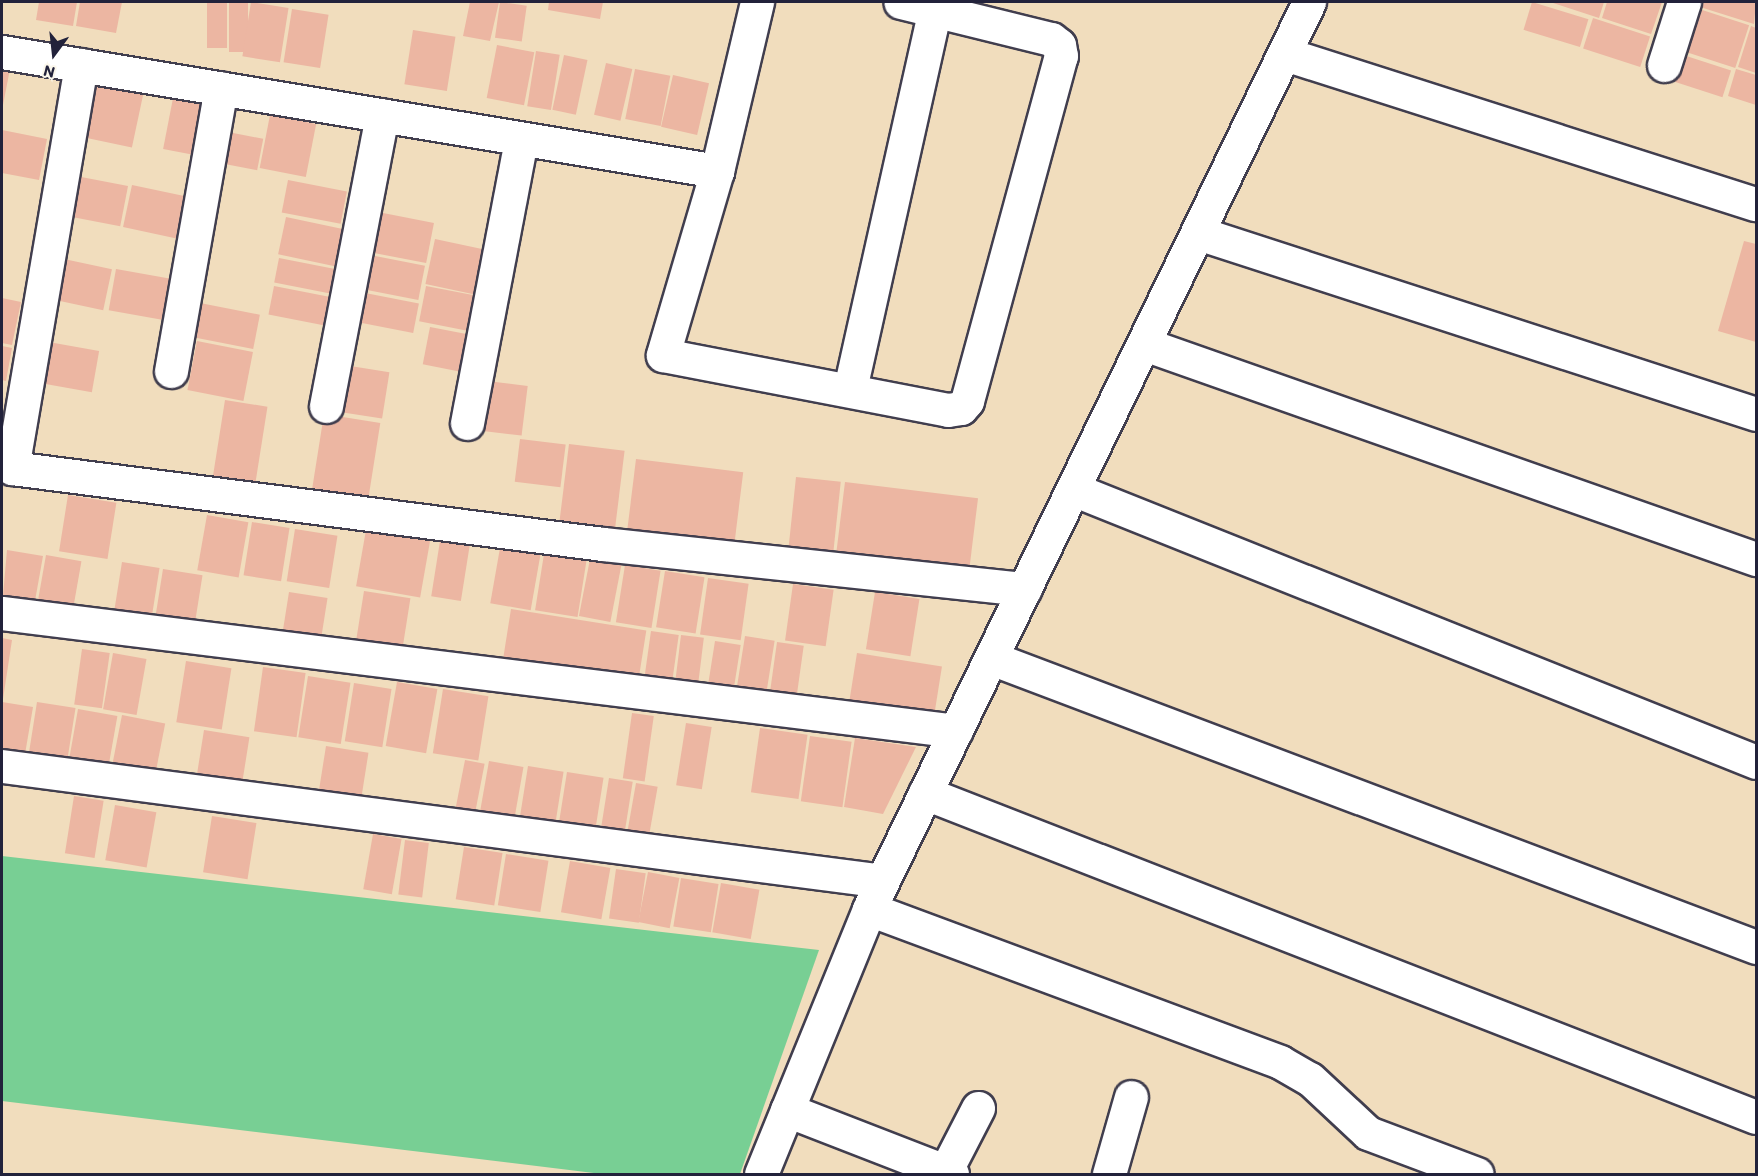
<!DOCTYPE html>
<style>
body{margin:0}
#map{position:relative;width:1758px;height:1176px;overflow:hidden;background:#f1ddbd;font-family:Itim,sans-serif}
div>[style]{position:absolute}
.green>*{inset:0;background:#78cf94}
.building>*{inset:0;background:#ecb6a2;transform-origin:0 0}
.roads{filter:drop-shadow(2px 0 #413e4e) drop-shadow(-2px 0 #413e4e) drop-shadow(0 2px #413e4e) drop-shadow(0 -2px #413e4e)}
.minor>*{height:33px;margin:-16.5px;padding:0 16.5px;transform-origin:16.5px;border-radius:16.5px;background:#fff}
span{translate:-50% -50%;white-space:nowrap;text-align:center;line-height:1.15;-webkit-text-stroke:4.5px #fbf7ec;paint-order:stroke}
.frame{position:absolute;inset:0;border:3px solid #22223b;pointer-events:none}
.north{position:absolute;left:24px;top:24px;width:60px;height:60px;-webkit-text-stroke:4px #fbf7ec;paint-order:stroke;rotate:195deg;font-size:16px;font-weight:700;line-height:24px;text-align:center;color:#22223b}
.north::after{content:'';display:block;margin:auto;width:21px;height:27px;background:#22223b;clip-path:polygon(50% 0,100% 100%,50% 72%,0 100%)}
</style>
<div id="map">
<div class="green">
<div style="clip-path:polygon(2px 856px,819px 950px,740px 1174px,602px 1174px,2px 1101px)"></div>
</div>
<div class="building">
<div style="clip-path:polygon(39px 2px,77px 2px,73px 26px,36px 20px)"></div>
<div style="clip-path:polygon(80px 2px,122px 2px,116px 33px,76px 26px)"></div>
<div style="left:207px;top:2px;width:20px;height:46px"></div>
<div style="left:229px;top:2px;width:19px;height:50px"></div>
<div style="left:251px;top:2px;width:38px;height:55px;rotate:9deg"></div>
<div style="clip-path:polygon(470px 2px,499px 2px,490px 41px,463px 36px)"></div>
<div style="left:500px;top:2px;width:27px;height:36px;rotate:8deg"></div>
<div style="clip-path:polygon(549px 2px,603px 2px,600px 19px,548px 10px)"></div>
<div style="left:1532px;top:2px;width:59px;height:29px;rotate:17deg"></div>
<div style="clip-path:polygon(1550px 2px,1604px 2px,1599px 18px)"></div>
<div style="clip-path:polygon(1607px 2px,1662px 2px,1651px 34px,1602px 18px)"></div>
<div style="clip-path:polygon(1702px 2px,1756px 2px,1754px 24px,1700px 7px)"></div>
<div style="left:1693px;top:7px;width:59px;height:45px;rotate:18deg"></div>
<div style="left:292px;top:9px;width:37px;height:54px;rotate:9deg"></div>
<div style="left:1593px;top:18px;width:60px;height:32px;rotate:18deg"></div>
<div style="clip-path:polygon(1751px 26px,1756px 28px,1756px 73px,1738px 67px)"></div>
<div style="left:413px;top:30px;width:43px;height:55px;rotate:9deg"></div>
<div style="left:497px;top:45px;width:38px;height:54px;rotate:11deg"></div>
<div style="left:536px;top:51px;width:24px;height:56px;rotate:9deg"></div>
<div style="left:1674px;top:52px;width:60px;height:28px;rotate:18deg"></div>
<div style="left:564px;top:55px;width:24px;height:56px;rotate:12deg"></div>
<div style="left:606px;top:63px;width:27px;height:53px;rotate:13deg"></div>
<div style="clip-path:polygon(2px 68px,10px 69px,3px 105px,2px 105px)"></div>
<div style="left:635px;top:69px;width:36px;height:51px;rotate:11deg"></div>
<div style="clip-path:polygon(1736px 69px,1756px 75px,1756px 105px,1728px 96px)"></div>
<div style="left:673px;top:75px;width:37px;height:53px;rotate:13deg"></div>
<div style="left:88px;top:80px;width:57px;height:57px;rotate:12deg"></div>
<div style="left:174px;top:93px;width:32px;height:57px;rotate:11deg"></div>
<div style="left:270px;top:115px;width:47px;height:54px;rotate:11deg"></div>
<div style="clip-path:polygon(2px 130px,47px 139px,39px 180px,2px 173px)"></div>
<div style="left:223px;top:131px;width:41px;height:32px;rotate:11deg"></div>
<div style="left:76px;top:176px;width:53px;height:41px;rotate:11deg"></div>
<div style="left:288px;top:180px;width:60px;height:33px;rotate:11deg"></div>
<div style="left:132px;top:185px;width:57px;height:43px;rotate:12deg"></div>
<div style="left:378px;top:212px;width:57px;height:41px;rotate:11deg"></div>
<div style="left:286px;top:217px;width:58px;height:38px;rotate:12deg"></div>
<div style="left:435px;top:239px;width:54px;height:46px;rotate:12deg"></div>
<div style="clip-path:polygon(1744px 241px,1756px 244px,1756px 342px,1718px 331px)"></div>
<div style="left:370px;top:255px;width:56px;height:35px;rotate:11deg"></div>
<div style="left:279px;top:258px;width:57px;height:25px;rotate:11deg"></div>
<div style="left:64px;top:259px;width:49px;height:42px;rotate:12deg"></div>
<div style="left:116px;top:269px;width:57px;height:42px;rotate:10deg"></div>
<div style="left:274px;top:286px;width:56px;height:29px;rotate:11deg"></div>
<div style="left:426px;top:286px;width:53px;height:36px;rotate:11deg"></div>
<div style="left:360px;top:292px;width:60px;height:30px;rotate:11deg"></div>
<div style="clip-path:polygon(2px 298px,21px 302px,12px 345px,2px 343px)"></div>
<div style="left:200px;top:303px;width:61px;height:35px;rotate:11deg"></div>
<div style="left:430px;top:327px;width:41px;height:38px;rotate:11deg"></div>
<div style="left:43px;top:341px;width:57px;height:42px;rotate:10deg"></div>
<div style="left:197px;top:341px;width:57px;height:50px;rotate:11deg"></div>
<div style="clip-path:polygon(2px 346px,12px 348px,6px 381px,2px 380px)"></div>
<div style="left:344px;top:365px;width:46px;height:47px;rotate:9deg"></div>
<div style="left:487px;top:381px;width:41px;height:50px;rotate:7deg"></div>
<div style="left:225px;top:400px;width:43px;height:83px;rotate:9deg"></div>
<div style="left:324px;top:414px;width:57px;height:80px;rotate:9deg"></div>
<div style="left:520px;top:439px;width:46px;height:43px;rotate:7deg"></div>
<div style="left:569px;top:444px;width:56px;height:85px;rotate:7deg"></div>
<div style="left:636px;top:459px;width:108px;height:71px;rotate:7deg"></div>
<div style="left:796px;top:477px;width:45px;height:71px;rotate:6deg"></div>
<div style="left:845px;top:482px;width:134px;height:76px;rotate:7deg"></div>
<div style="left:68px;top:495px;width:49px;height:57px;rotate:9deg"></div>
<div style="left:207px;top:515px;width:42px;height:56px;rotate:10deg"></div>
<div style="left:252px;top:522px;width:38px;height:54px;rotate:9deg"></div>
<div style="left:295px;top:529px;width:43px;height:53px;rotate:9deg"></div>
<div style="left:366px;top:530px;width:65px;height:57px;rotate:10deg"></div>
<div style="left:440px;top:541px;width:30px;height:56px;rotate:9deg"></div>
<div style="left:500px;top:548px;width:41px;height:56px;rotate:10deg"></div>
<div style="clip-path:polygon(7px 550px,43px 556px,33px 612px,2px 607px)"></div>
<div style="left:544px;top:554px;width:43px;height:57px;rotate:9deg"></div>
<div style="left:46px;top:555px;width:36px;height:57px;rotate:10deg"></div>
<div style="left:590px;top:559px;width:32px;height:58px;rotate:11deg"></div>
<div style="left:122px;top:562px;width:38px;height:56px;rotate:9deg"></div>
<div style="left:625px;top:565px;width:36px;height:58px;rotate:9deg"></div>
<div style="left:163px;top:569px;width:40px;height:55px;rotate:9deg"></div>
<div style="left:665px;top:571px;width:40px;height:57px;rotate:9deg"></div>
<div style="left:708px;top:578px;width:41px;height:57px;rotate:8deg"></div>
<div style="left:793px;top:584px;width:41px;height:57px;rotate:8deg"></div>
<div style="left:364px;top:591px;width:47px;height:56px;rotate:9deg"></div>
<div style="left:289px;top:592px;width:39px;height:45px;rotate:9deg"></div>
<div style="left:875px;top:592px;width:45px;height:58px;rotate:9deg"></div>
<div style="left:511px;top:609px;width:137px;height:49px;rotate:9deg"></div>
<div style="left:651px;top:631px;width:28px;height:50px;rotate:8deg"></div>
<div style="left:681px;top:635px;width:23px;height:51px;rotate:7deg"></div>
<div style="left:745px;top:636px;width:30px;height:60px;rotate:9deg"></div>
<div style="clip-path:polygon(2px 638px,12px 640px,3px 699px,2px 699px)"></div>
<div style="left:715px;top:641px;width:26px;height:50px;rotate:9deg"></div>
<div style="left:777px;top:642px;width:27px;height:55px;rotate:8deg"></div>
<div style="left:82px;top:649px;width:28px;height:56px;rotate:8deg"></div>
<div style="left:113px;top:653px;width:34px;height:57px;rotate:10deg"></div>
<div style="left:857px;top:653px;width:86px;height:54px;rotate:9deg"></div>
<div style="left:186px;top:661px;width:46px;height:62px;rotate:9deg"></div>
<div style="left:263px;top:667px;width:43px;height:65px;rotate:8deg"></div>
<div style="left:308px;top:676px;width:43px;height:62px;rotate:9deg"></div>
<div style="left:397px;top:682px;width:41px;height:65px;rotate:10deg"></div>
<div style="left:354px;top:683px;width:38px;height:59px;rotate:9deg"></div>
<div style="left:443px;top:689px;width:46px;height:65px;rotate:9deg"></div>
<div style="clip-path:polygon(2px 702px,33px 707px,24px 760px,2px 756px)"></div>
<div style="left:37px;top:702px;width:39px;height:59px;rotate:9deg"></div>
<div style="left:78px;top:709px;width:40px;height:58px;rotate:10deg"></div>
<div style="left:632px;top:713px;width:22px;height:66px;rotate:8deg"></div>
<div style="left:122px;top:715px;width:44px;height:55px;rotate:11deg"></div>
<div style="left:686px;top:723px;width:26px;height:63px;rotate:9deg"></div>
<div style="left:760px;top:728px;width:48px;height:65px;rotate:8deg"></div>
<div style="left:204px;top:730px;width:46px;height:48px;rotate:9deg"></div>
<div style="left:810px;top:736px;width:42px;height:66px;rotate:8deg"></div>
<div style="clip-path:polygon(855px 738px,916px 747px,883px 814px,844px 807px)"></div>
<div style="left:326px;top:746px;width:43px;height:45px;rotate:9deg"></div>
<div style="left:465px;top:760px;width:20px;height:55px;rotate:11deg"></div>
<div style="left:489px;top:761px;width:35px;height:59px;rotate:10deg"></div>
<div style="left:528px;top:766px;width:36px;height:59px;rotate:9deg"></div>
<div style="left:567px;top:772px;width:37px;height:58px;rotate:9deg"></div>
<div style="left:609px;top:778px;width:24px;height:55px;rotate:9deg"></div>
<div style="left:636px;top:783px;width:22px;height:53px;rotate:10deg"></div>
<div style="left:74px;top:796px;width:30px;height:58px;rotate:9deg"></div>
<div style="left:115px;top:805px;width:42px;height:56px;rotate:10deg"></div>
<div style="left:212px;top:816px;width:45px;height:57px;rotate:9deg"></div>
<div style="left:373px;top:834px;width:29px;height:56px;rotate:10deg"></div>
<div style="left:405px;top:840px;width:24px;height:55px;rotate:7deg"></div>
<div style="left:464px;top:847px;width:39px;height:53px;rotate:9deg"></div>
<div style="left:506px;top:854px;width:43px;height:52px;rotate:9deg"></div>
<div style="left:570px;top:861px;width:41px;height:52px;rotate:10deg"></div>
<div style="left:616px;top:869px;width:30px;height:50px;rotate:8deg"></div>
<div style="left:648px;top:872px;width:32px;height:51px;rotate:11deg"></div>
<div style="left:681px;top:878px;width:38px;height:49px;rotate:9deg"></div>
<div style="left:721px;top:883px;width:39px;height:50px;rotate:10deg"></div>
</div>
<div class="roads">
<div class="minor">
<div style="left:757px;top:2px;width:174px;rotate:103.3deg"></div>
<div style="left:717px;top:171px;width:192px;rotate:106.4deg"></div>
<div style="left:663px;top:355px;width:290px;rotate:10.9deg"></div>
<div style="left:948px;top:410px;width:13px;rotate:-9deg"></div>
<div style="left:961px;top:408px;width:9px;rotate:-49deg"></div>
<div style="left:967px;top:401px;width:358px;rotate:-74.8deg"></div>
<div style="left:1061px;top:56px;width:11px;rotate:-100deg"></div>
<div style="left:1059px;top:45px;width:10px;rotate:-143deg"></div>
<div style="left:1051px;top:39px;width:155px;rotate:-166.2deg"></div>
<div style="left:2px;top:52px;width:725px;rotate:9.45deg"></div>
<div style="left:1285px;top:54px;width:494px;rotate:17.7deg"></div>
<div style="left:81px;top:65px;width:409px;rotate:99.7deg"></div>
<div style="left:12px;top:468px;width:596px;rotate:7.33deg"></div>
<div style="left:603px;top:544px;width:424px;rotate:6.1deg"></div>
<div style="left:1664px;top:65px;width:66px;rotate:-72.4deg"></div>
<div style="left:1198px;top:233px;width:587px;rotate:17.97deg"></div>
<div style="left:1144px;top:344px;width:649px;rotate:19.36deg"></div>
<div style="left:171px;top:371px;width:287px;rotate:-80deg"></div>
<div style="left:850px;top:389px;width:388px;rotate:-77.4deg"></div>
<div style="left:326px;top:406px;width:296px;rotate:-79.1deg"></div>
<div style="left:467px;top:423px;width:289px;rotate:-79.2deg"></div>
<div style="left:1075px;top:490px;width:733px;rotate:21.77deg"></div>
<div style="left:2px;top:613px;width:961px;rotate:7.05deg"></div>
<div style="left:991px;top:658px;width:818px;rotate:20.7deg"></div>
<div style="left:2px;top:766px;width:888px;rotate:7.44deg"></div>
<div style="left:925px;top:793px;width:892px;rotate:21.3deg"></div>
<div style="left:869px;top:909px;width:439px;rotate:20.4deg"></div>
<div style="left:1280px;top:1062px;width:34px;rotate:30deg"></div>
<div style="left:1310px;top:1079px;width:79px;rotate:43deg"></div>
<div style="left:1368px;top:1133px;width:116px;rotate:20.6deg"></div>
<div style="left:787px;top:1110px;width:177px;rotate:21.2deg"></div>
<div style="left:945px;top:1172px;width:72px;rotate:-62.7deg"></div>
<div style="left:761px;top:1174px;width:286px;rotate:-67.8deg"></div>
<div style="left:869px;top:909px;width:1008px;rotate:-64.12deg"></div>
<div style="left:1109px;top:1174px;width:80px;rotate:-74.1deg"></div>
</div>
</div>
<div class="frame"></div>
<div class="north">N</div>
</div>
